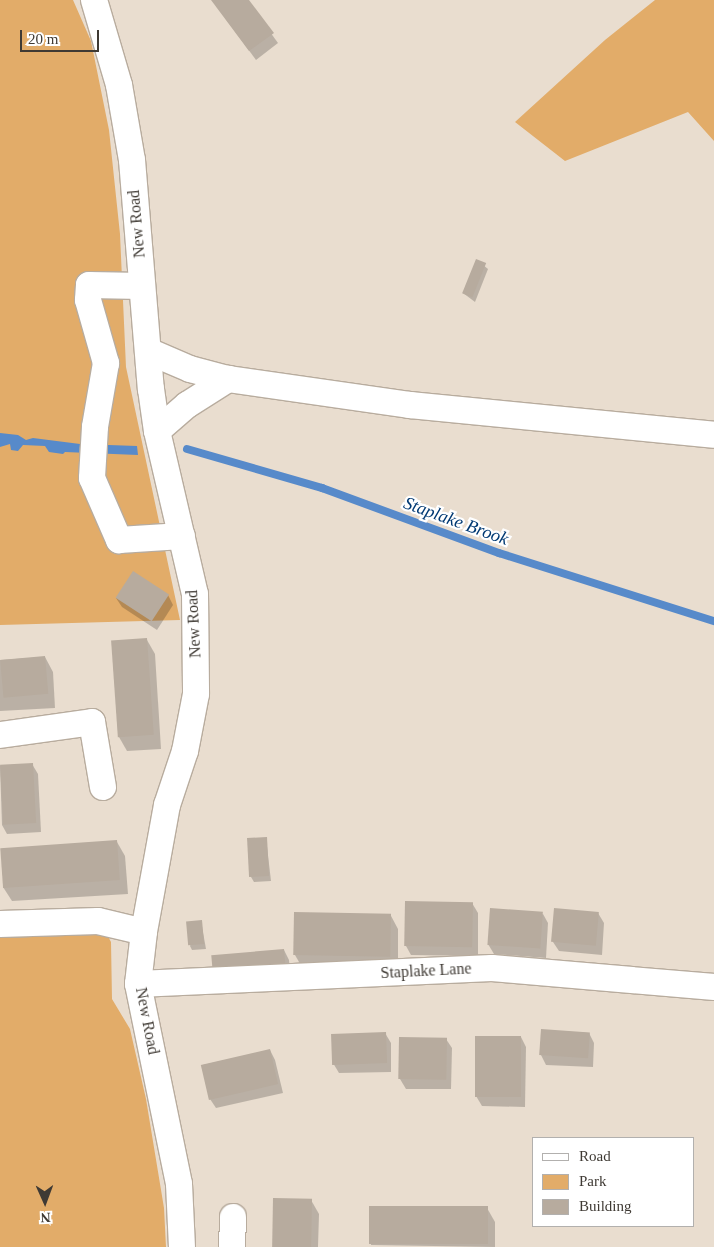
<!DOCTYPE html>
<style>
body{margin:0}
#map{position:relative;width:714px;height:1247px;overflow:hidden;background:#e9ddcf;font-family:Georgia,serif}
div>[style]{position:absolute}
.green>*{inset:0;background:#e2ac69}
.water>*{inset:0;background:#578aca}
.shadow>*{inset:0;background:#0003}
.stream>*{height:8px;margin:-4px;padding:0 4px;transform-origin:4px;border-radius:4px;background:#578aca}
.building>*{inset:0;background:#b7ab9e;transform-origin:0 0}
.roads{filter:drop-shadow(1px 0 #b8ac9e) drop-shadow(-1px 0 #b8ac9e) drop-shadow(0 1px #b8ac9e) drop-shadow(0 -1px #b8ac9e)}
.minor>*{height:26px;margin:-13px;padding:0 13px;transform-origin:13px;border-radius:13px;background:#fff}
span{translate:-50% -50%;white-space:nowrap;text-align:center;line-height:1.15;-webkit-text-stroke:4.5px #fff;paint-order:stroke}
.street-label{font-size:16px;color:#3f3a34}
.water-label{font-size:18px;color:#003973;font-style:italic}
.legend{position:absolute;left:532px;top:1137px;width:162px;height:90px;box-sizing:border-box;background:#fff;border:1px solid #b2b0ae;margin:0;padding:6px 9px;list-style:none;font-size:15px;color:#3f3a34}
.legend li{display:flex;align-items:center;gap:10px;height:25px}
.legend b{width:25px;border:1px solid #b2b0ae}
.north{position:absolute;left:20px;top:1177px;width:50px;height:50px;-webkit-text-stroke:4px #fff;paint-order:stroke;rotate:178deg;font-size:14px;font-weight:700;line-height:20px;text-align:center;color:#3f3a34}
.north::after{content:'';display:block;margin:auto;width:18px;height:22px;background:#3f3a34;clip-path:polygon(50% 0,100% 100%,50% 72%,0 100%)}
.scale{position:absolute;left:20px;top:30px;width:79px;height:22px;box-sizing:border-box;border:2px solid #3f3a34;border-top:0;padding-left:6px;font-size:15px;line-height:18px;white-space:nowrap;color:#3f3a34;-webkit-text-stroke:4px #fff;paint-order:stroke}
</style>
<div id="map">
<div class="green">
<div style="clip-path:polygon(0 0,73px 0,91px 41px,109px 130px,120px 234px,126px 367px,180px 620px,0 625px)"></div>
<div style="clip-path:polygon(655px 0,714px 0,714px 141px,688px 112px,565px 161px,515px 122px,605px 40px)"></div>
<div style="clip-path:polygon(104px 929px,111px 942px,112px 999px,130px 1029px,146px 1099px,164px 1208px,166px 1247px,0 1247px,0 935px)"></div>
</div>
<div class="water">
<div style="clip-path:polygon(0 433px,18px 435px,26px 440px,33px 438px,80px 444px,137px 446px,138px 455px,65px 452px,63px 454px,49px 452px,45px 446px,23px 445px,18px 451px,11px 450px,10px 444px,0 447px)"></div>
</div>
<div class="shadow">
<div style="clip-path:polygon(212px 0,247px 0,278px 43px,256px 60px)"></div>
<div style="clip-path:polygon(477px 260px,488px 269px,475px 302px,463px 293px)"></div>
<div style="clip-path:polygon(168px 595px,173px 605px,157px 630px,122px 607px,116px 598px)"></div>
<div style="clip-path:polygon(147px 640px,155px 654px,161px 749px,127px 751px,119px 737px,112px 642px)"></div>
<div style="clip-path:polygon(45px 657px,53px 672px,55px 708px,0 711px,0 660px)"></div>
<div style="clip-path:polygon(32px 764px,38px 774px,41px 832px,7px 834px,2px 825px,0 766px)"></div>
<div style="clip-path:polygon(266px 838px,271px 881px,254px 882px,251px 877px)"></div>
<div style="clip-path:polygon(117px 842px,125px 856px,128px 894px,12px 901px,3px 887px)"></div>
<div style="clip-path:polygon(472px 903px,478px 913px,478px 956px,411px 955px,406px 946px)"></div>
<div style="clip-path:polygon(598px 913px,604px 923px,602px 955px,559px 951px,553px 942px)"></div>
<div style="clip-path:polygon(390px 914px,398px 929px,398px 970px,303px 969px,295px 955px)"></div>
<div style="clip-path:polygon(543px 914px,548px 923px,546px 958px,494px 954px,488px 944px)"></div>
<div style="clip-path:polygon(201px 921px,206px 949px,192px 950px,190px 946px)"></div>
<div style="clip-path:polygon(284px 950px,289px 960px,291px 982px,219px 986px)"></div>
<div style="clip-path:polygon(542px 1030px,589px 1033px,594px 1043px,593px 1067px,546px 1065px,541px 1055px)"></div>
<div style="clip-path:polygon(385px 1033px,391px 1043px,391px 1072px,339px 1073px,333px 1063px)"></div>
<div style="clip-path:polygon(521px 1037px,526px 1047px,525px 1107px,482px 1106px,476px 1096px)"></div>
<div style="clip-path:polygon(446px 1039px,452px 1048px,451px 1089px,406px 1089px,400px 1079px)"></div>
<div style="clip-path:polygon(270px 1050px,275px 1060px,283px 1093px,216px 1108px,210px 1099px,203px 1065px)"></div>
<div style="clip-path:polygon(311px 1200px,319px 1214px,318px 1247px,273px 1247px)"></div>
<div style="clip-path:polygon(487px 1208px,495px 1222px,495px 1247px,371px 1245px,371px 1209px)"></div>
</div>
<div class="stream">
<div style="left:187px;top:449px;width:141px;rotate:16.1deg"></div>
<div style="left:322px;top:488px;width:189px;rotate:20.2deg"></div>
<div style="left:499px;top:553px;width:225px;rotate:17.6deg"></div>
</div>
<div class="building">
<div style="clip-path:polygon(211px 0,249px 0,274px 33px,249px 51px)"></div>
<div style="left:476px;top:259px;width:11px;height:37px;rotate:22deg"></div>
<div style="left:133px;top:571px;width:43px;height:32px;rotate:33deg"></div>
<div style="left:147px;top:638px;width:97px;height:36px;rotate:86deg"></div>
<div style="left:45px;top:656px;width:38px;height:45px;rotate:85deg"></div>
<div style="left:33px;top:763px;width:60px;height:33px;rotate:87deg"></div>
<div style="left:267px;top:837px;width:39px;height:20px;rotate:87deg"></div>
<div style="left:117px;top:840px;width:40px;height:117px;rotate:86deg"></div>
<div style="left:405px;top:901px;width:68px;height:45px;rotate:1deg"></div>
<div style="left:490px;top:908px;width:53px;height:37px;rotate:4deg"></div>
<div style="left:554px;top:908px;width:45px;height:34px;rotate:5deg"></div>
<div style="left:294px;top:912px;width:97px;height:43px;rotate:1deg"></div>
<div style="left:202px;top:920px;width:24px;height:16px;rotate:85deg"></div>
<div style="left:284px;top:949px;width:24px;height:73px;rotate:85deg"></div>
<div style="left:541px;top:1029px;width:49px;height:26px;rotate:4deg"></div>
<div style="left:386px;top:1032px;width:31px;height:55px;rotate:88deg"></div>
<div style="left:475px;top:1036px;width:46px;height:61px"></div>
<div style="left:399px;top:1037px;width:48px;height:42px;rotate:1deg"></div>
<div style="left:270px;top:1049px;width:36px;height:71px;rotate:77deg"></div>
<div style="left:273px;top:1198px;width:39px;height:49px;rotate:1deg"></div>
<div style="left:488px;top:1206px;width:38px;height:119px;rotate:90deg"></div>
</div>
<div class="roads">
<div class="minor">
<div style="left:94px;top:0;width:89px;rotate:73.6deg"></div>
<div style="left:119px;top:85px;width:76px;rotate:80.2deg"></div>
<div style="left:132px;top:160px;width:230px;rotate:85.3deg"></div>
<div style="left:151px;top:389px;width:42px;rotate:81.9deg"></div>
<div style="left:157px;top:431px;width:167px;rotate:76.9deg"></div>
<div style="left:195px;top:594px;width:100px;rotate:89.4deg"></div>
<div style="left:196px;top:694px;width:58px;rotate:100.9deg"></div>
<div style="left:185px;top:751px;width:57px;rotate:108.4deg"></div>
<div style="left:167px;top:805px;width:129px;rotate:100.3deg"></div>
<div style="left:144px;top:932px;width:52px;rotate:96.6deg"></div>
<div style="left:138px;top:984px;width:204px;rotate:78.4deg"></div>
<div style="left:179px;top:1184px;width:63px;rotate:87.3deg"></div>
<div style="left:142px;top:286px;width:53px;rotate:-178.9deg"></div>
<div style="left:89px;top:285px;width:15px;rotate:94deg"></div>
<div style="left:88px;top:300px;width:66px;rotate:74.1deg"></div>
<div style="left:106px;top:363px;width:65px;rotate:99.8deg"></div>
<div style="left:95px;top:427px;width:51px;rotate:93.4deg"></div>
<div style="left:92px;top:478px;width:68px;rotate:66.5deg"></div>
<div style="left:119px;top:540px;width:63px;rotate:-3.6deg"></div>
<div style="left:148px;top:351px;width:46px;rotate:23.2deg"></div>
<div style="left:190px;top:369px;width:39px;rotate:15deg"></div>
<div style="left:157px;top:431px;width:40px;rotate:-41deg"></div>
<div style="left:187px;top:405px;width:49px;rotate:-32.4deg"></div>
<div style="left:228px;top:379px;width:184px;rotate:8.1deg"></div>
<div style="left:410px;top:405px;width:305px;rotate:5.6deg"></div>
<div style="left:0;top:735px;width:93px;rotate:-8deg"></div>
<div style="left:92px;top:722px;width:66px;rotate:80.4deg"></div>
<div style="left:0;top:924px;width:98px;rotate:-1.8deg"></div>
<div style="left:98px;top:921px;width:47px;rotate:13.4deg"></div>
<div style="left:138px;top:984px;width:354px;rotate:-2.6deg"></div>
<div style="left:492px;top:968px;width:223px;rotate:4.9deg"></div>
<div style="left:232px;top:1247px;width:30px;rotate:-88deg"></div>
</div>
</div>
<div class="street-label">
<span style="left:137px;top:224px;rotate:-95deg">New Road</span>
<span style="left:194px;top:624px;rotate:-93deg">New Road</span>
<span style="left:426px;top:971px;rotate:-3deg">Staplake Lane</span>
<span style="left:147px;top:1021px;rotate:79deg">New Road</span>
</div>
<div class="water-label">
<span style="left:456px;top:521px;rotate:20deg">Staplake Brook</span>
</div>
<ul class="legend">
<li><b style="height:6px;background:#fff"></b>Road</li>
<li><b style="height:14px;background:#e2ac69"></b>Park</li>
<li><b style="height:14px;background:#b7ab9e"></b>Building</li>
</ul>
<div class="north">N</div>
<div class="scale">20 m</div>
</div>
